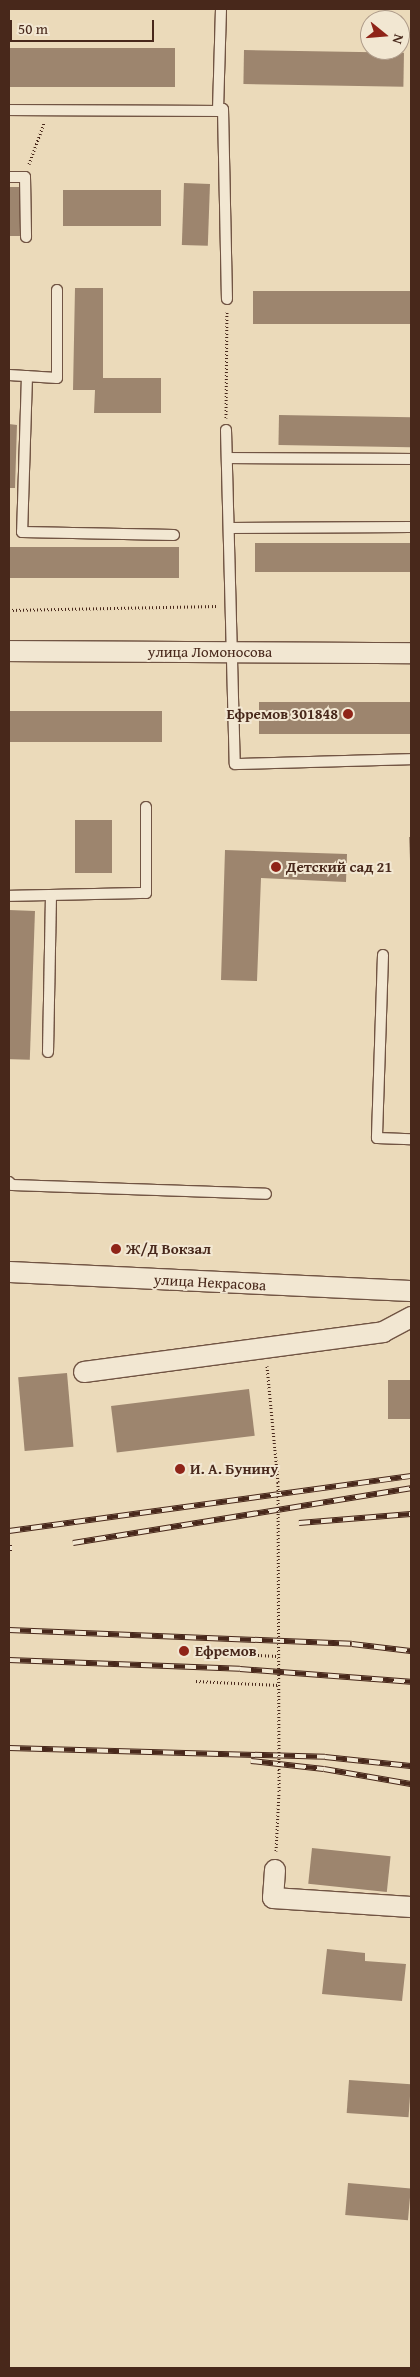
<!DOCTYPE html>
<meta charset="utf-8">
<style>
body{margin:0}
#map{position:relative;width:420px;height:2377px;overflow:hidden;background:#ebdaba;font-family:"Gentium Book Plus",serif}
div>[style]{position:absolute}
.building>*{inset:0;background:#9d856e;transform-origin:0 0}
.path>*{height:3px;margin-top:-1.5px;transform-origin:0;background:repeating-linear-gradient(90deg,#48281b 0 1px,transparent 0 3.5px)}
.roads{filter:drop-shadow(1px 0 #715443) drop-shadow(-1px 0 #715443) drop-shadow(0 1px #715443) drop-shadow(0 -1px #715443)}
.lane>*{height:10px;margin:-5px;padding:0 5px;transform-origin:5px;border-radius:5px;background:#f2e7d2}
.street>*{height:20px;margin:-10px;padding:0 10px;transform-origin:10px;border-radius:10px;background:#f2e7d2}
.rail>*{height:5.5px;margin-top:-2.75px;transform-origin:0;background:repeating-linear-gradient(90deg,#f2e7d2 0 11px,#48281b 0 22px);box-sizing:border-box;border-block:1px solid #48281b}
.path-bridge>*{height:3px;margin-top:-1.5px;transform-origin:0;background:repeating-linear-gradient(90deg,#48281b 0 1px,transparent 0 3.5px)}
.dots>*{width:14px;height:14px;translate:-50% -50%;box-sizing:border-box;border:2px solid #f2e7d2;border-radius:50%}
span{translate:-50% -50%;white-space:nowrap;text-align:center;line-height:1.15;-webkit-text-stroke:4px #f2e7d2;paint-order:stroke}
.street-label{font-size:15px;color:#48281b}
.poi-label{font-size:15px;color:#48281b;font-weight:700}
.right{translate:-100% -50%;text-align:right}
.left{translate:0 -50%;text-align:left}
.frame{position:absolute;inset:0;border:10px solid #48281b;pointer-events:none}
.north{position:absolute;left:360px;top:10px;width:50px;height:50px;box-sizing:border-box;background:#f2e7d2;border:1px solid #ae9b89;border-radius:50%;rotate:107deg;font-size:14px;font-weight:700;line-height:20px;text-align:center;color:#48281b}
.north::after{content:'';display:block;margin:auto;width:18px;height:22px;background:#8f2418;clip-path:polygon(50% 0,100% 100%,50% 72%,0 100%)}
.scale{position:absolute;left:10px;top:20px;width:144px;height:22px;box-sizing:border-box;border:2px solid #48281b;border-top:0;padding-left:6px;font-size:15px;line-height:18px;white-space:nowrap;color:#48281b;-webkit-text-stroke:4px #f2e7d2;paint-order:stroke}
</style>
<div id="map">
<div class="building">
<div style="left:175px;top:48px;width:39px;height:166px;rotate:90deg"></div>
<div style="left:244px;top:50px;width:160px;height:34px;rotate:1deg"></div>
<div style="left:184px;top:183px;width:26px;height:62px;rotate:2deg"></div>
<div style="left:9px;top:187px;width:11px;height:49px"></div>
<div style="left:63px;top:190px;width:98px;height:36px"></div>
<div style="clip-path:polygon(75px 288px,103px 288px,103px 378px,161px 378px,161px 413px,94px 413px,95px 390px,73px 390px)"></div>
<div style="left:411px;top:291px;width:33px;height:158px;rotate:90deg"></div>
<div style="left:279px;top:415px;width:132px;height:30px;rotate:1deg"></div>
<div style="clip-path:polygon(9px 424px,17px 425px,15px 488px,9px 488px)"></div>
<div style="left:411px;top:543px;width:29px;height:156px;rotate:90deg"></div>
<div style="left:179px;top:547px;width:31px;height:170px;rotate:90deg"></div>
<div style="left:411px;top:702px;width:32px;height:152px;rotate:90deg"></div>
<div style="left:9px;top:711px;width:153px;height:31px"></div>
<div style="left:75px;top:820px;width:37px;height:53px"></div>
<div style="clip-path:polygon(409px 837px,411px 837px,411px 860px,410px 860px)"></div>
<div style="clip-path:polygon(225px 850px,347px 854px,346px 882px,261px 878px,257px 981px,221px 980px)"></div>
<div style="left:9px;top:910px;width:26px;height:149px;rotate:2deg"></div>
<div style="left:67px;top:1373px;width:74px;height:49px;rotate:85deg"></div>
<div style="left:388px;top:1380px;width:23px;height:39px"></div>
<div style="left:249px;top:1389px;width:47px;height:139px;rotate:83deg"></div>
<div style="left:312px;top:1848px;width:79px;height:36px;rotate:6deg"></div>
<div style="clip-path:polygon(327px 1949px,365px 1953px,365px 1961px,406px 1964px,402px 2001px,322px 1994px)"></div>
<div style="left:349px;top:2080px;width:62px;height:33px;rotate:4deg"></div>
<div style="left:348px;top:2183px;width:63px;height:32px;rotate:5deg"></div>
</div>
<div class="path">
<div style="left:29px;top:164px;width:44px;rotate:-69.9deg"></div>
<div style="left:226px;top:418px;width:106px;rotate:-89.5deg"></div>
<div style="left:9px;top:610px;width:209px;rotate:-1.1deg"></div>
<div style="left:267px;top:1366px;width:117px;rotate:84.6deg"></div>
<div style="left:202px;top:1652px;width:75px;rotate:3.1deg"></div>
<div style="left:196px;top:1681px;width:83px;rotate:2.8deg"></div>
<div style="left:276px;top:1851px;width:59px;rotate:-87.1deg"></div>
</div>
<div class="roads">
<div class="lane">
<div style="left:221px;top:9px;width:102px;rotate:91.7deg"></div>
<div style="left:218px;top:111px;width:5px;rotate:-22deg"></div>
<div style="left:223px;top:109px;width:190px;rotate:88.8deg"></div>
<div style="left:9px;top:110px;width:209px;rotate:0.3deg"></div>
<div style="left:9px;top:177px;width:16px"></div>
<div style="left:25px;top:177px;width:60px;rotate:89deg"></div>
<div style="left:9px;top:375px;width:48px;rotate:3.6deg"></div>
<div style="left:57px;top:378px;width:88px;rotate:-90deg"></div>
<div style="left:27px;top:376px;width:156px;rotate:91.8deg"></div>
<div style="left:22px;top:532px;width:152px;rotate:1.1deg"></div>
<div style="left:226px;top:430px;width:334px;rotate:88.5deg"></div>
<div style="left:235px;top:764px;width:176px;rotate:-1.6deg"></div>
<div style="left:227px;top:458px;width:184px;rotate:0.3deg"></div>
<div style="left:229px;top:528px;width:182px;rotate:-0.3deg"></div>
<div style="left:9px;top:896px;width:137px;rotate:-1.3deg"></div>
<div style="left:146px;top:893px;width:86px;rotate:-90deg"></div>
<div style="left:383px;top:955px;width:183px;rotate:91.9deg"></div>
<div style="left:377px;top:1138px;width:34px;rotate:2deg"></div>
<div style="left:48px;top:1052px;width:157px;rotate:-88.9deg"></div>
<div style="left:9px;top:1182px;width:4px;rotate:45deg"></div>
<div style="left:12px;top:1185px;width:254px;rotate:2deg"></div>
</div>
<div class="street">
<div style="left:9px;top:651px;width:402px;rotate:0.3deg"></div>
<div style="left:9px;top:1272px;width:402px;rotate:2.7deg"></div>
<div style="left:84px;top:1372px;width:302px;rotate:-7.6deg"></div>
<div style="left:383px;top:1332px;width:32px;rotate:-28deg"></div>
<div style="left:275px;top:1870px;width:28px;rotate:94deg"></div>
<div style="left:273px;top:1898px;width:138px;rotate:3.7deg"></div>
</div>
</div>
<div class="rail">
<div style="left:299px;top:1523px;width:112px;rotate:-4.6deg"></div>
<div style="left:9px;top:1531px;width:406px;rotate:-7.8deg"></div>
<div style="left:73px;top:1543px;width:342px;rotate:-9.2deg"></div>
<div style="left:9px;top:1548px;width:3px"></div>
<div style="left:9px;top:1630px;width:343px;rotate:2.3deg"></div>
<div style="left:352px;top:1644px;width:59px;rotate:6.8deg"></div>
<div style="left:9px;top:1660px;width:231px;rotate:2.2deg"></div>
<div style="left:240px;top:1669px;width:171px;rotate:4.3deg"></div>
<div style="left:9px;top:1748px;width:316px;rotate:1.6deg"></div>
<div style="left:325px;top:1757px;width:86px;rotate:6deg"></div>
<div style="left:251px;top:1761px;width:73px;rotate:6.3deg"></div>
<div style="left:324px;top:1769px;width:88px;rotate:9.8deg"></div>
</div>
<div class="path-bridge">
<div style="left:278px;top:1482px;width:310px;rotate:89.8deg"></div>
</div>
<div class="dots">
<div style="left:348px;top:714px;background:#8f2418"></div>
<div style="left:276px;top:867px;background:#8f2418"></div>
<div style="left:116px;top:1249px;background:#8f2418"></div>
<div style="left:180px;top:1469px;background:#8f2418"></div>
<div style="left:184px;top:1651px;background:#8f2418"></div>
</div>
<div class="street-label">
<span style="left:210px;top:652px">улица Ломоносова</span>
<span style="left:210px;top:1282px;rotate:3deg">улица Некрасова</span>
</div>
<div class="poi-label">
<span class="right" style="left:338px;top:714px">Ефремов 301848</span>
<span class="left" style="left:286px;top:867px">Детский сад 21</span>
<span class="left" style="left:126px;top:1249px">Ж/Д Вокзал</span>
<span class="left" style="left:190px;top:1469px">И. А. Бунину</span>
<span class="left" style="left:195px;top:1651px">Ефремов</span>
</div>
<div class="frame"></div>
<div class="north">N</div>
<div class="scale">50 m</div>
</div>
